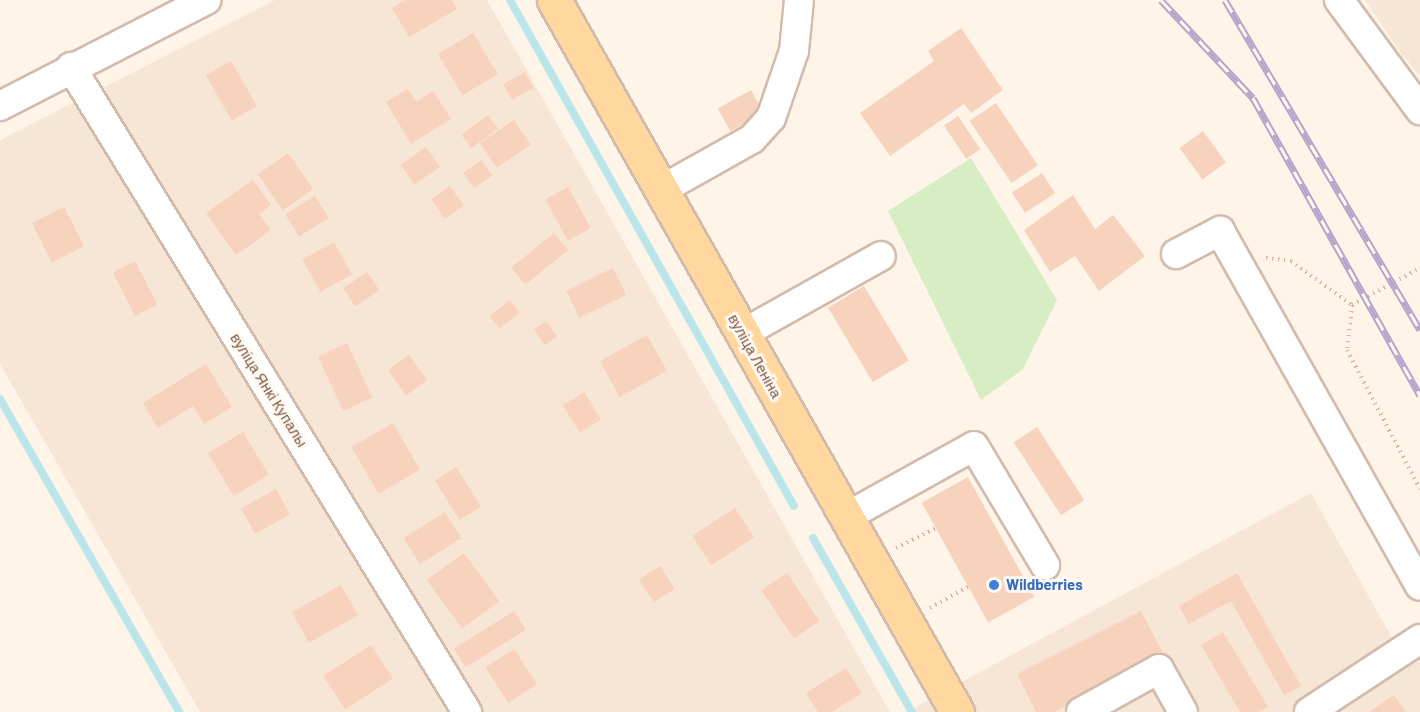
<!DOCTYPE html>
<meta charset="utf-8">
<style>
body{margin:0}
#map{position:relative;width:1420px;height:712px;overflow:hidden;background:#fef5e8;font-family:Barlow,sans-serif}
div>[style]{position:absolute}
.residential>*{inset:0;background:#f7e6d6}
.green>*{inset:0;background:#d7eec4}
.stream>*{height:8px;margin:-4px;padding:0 4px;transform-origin:4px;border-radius:4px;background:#bae6eb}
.building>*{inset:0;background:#f7d2bd;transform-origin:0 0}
.path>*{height:4px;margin-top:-2px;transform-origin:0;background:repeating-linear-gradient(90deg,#ddb49f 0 1.5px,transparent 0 6px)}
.roads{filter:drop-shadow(2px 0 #d3bbac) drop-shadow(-2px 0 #d3bbac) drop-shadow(0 2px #d3bbac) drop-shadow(0 -2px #d3bbac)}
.minor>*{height:28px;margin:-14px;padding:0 14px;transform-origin:14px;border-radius:14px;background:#fff}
.major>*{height:33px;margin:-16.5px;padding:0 16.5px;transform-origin:16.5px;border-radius:16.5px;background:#ffd79f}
.rail>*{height:7px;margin-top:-3.5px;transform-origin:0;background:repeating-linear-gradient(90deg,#fff9f1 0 14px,#b7a4cb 0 28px);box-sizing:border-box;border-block:2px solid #b7a4cb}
.dots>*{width:16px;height:16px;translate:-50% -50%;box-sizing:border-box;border:3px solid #fff9f1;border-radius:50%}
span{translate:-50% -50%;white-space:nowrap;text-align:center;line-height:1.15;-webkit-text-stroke:6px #fff9f1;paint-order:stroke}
.street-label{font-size:15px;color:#7c5948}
.shop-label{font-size:15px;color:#366cbe;font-weight:700}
.left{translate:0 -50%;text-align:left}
</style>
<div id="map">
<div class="residential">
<div style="clip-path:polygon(275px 0,487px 0,890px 712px,200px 712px,0 364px,0 140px)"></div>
<div style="clip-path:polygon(1365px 0,1420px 0,1420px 76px,1400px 52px)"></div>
<div style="clip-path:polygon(1311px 493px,1391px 636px,1420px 645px,1420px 712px,906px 712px)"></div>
</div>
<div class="green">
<div style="clip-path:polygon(971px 158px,1057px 300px,1023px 369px,981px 400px,888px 211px)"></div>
</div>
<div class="stream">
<div style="left:510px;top:0;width:580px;rotate:60.7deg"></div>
<div style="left:0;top:399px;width:361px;rotate:60.2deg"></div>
<div style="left:813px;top:538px;width:200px;rotate:60.4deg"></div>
</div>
<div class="building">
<div style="clip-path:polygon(405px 0,452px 0,457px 9px,409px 37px,392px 8px)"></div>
<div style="clip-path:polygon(961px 28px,1003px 90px,971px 113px,964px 104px,890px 156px,860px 113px,934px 61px,928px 51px)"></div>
<div style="left:473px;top:33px;width:48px;height:41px;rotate:59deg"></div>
<div style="left:231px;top:61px;width:52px;height:29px;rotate:60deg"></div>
<div style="left:525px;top:72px;width:18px;height:25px;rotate:61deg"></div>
<div style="clip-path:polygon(408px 89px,416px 102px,433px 91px,451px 119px,411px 144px,386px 102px)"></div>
<div style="left:751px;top:90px;width:26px;height:38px;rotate:61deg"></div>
<div style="left:996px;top:103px;width:75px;height:32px;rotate:56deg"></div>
<div style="left:488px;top:115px;width:17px;height:33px;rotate:54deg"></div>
<div style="left:958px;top:116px;width:40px;height:17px;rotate:56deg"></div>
<div style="left:514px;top:120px;width:30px;height:41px;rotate:56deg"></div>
<div style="left:1203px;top:131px;width:39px;height:29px;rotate:54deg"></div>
<div style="left:426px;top:147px;width:24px;height:31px;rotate:55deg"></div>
<div style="left:288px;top:153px;width:44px;height:37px;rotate:55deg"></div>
<div style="left:481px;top:160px;width:19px;height:22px;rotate:54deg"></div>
<div style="left:1042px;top:173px;width:24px;height:36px;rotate:57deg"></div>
<div style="clip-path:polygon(253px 180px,271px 205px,259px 214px,271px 230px,236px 255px,206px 213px)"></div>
<div style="left:450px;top:186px;width:24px;height:23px;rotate:55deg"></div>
<div style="left:568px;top:187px;width:47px;height:26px;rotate:61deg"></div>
<div style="clip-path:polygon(1073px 195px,1095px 229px,1113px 215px,1145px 256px,1099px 291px,1075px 256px,1050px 272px,1024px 230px)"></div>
<div style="left:315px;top:196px;width:26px;height:35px;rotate:58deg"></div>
<div style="left:64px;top:207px;width:44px;height:36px;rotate:63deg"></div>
<div style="left:554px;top:233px;width:22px;height:55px;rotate:51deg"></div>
<div style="left:334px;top:242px;width:37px;height:36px;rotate:61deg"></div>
<div style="left:135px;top:261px;width:49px;height:25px;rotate:63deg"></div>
<div style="left:613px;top:268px;width:30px;height:52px;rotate:64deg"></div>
<div style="left:367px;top:272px;width:22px;height:29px;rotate:56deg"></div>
<div style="left:864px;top:286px;width:87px;height:42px;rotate:59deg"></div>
<div style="left:510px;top:300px;width:16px;height:26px;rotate:52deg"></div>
<div style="left:546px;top:321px;width:19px;height:15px;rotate:55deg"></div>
<div style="left:647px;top:335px;width:41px;height:54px;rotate:61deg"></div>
<div style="left:347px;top:343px;width:60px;height:32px;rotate:65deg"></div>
<div style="left:409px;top:355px;width:31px;height:26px;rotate:54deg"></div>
<div style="clip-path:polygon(206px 364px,232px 407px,204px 424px,193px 406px,158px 428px,143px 403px)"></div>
<div style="left:584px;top:392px;width:32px;height:25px;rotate:58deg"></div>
<div style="left:393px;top:423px;width:54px;height:48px;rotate:60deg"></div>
<div style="left:1037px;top:427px;width:87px;height:28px;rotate:57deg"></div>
<div style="left:243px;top:432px;width:50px;height:41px;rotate:59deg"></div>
<div style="left:456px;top:467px;width:47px;height:25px;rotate:58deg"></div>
<div style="left:968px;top:477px;width:137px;height:53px;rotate:61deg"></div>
<div style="left:276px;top:489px;width:29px;height:40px;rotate:61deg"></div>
<div style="left:735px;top:508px;width:35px;height:51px;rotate:57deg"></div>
<div style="left:445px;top:512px;width:31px;height:49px;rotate:58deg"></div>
<div style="left:464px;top:553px;width:60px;height:46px;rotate:54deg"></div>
<div style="left:660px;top:566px;width:27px;height:25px;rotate:57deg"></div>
<div style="left:787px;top:573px;width:58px;height:31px;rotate:56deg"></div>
<div style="clip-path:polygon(1237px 573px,1301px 686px,1284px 695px,1231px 601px,1189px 624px,1179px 606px)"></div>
<div style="left:341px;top:585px;width:35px;height:56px;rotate:61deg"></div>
<div style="left:514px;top:611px;width:22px;height:71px;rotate:58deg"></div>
<div style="clip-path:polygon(1141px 611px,1164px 655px,1054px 712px,1036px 712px,1017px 674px)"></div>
<div style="clip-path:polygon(1223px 632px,1268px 707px,1258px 712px,1240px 712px,1201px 645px)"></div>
<div style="left:371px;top:645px;width:40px;height:57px;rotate:57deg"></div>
<div style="left:514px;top:649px;width:42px;height:34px;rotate:57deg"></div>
<div style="clip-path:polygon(846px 668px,862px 693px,832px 712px,818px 712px,806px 693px)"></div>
<div style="clip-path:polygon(1394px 695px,1406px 712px,1369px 712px)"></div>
</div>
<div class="path">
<div style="left:1266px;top:258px;width:25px;rotate:7deg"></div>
<div style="left:1291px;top:261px;width:75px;rotate:35.8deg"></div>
<div style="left:1352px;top:305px;width:45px;rotate:96.3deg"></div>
<div style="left:1347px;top:350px;width:157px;rotate:62.3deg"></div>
<div style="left:1352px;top:305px;width:77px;rotate:-28.6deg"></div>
<div style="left:896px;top:548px;width:45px;rotate:-26.6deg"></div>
<div style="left:930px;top:608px;width:45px;rotate:-29.4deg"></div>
</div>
<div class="roads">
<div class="minor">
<div style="left:1339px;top:0;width:137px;rotate:53.6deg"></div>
<div style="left:71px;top:67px;width:757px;rotate:58.45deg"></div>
<div style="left:0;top:106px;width:232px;rotate:-27.2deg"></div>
<div style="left:661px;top:190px;width:104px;rotate:-29.3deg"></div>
<div style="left:752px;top:139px;width:28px;rotate:-48deg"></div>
<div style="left:771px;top:118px;width:71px;rotate:-71.1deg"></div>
<div style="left:794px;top:51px;width:51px;rotate:-84.4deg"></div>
<div style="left:1176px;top:254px;width:50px;rotate:-27.6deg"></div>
<div style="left:1220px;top:231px;width:407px;rotate:60.6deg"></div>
<div style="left:742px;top:334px;width:159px;rotate:-29.3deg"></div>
<div style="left:846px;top:517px;width:146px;rotate:-29deg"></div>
<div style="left:974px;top:446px;width:139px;rotate:59.2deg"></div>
<div style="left:1081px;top:712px;width:89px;rotate:-28.9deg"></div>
<div style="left:1159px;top:669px;width:49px;rotate:60.8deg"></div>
<div style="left:1309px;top:712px;width:133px;rotate:-33.3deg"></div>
</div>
<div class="major">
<div style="left:554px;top:0;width:818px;rotate:60.49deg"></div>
</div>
</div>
<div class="rail">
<div style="left:1161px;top:0;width:134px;rotate:46.8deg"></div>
<div style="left:1253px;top:98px;width:341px;rotate:60.7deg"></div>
<div style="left:1225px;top:0;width:383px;rotate:59.4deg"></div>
</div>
<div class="dots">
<div style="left:994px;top:585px;background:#3f7fe0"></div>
</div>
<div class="street-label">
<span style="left:755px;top:356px;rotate:61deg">вуліца Леніна</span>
<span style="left:269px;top:390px;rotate:58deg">вуліца Янкі Купалы</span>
</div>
<div class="shop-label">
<span class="left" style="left:1006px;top:585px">Wildberries</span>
</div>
</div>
